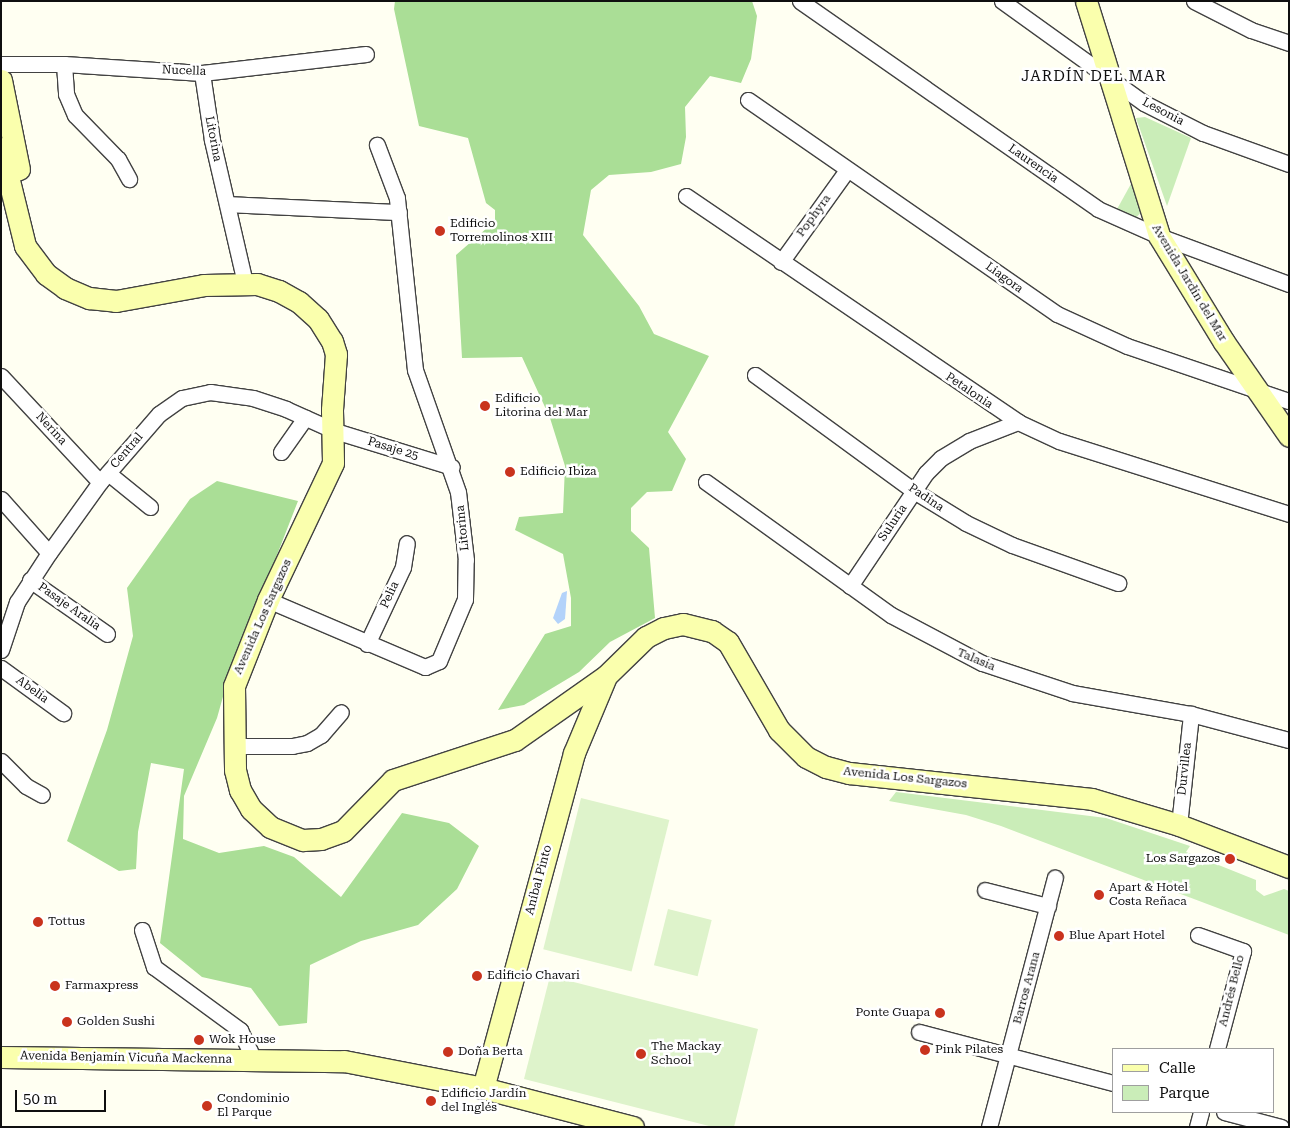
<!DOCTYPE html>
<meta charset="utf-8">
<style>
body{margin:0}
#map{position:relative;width:1290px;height:1128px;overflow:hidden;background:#fffff2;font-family:"Roboto Serif",serif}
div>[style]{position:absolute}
.green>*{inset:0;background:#caedb8}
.forest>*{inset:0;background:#aade96}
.pitch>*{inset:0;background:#def3cb;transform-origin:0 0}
.water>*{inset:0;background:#b3d3fa}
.roads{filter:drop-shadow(1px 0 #424242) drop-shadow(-1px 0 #424242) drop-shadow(0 1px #424242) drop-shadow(0 -1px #424242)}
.street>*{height:15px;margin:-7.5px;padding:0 7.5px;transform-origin:7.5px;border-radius:7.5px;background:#fff}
.secondary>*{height:21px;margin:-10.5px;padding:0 10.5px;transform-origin:10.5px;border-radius:10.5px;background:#faffad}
.dots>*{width:14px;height:14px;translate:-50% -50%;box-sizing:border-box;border:2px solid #fff;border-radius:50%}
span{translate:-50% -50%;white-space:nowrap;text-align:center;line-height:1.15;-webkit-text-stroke:5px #fff;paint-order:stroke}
.street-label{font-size:12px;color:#0f0f0f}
.poi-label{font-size:12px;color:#0f0f0f}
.left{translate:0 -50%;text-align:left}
.right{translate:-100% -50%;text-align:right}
.quarter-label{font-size:15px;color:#0f0f0f;letter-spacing:1px}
.frame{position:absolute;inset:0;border:2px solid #0f0f0f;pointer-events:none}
.legend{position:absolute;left:1112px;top:1048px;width:162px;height:65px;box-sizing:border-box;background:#fff;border:1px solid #9f9f9f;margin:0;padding:6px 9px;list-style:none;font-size:15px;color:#0f0f0f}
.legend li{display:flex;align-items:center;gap:10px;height:25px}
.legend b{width:25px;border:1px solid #9f9f9f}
.scale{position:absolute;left:15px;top:1090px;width:91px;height:22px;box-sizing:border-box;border:2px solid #0f0f0f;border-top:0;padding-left:6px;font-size:15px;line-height:18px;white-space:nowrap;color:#0f0f0f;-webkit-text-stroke:4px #fff;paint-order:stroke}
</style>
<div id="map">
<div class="green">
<div style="clip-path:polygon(1145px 117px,1191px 138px,1167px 206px,1136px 118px)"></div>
<div style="clip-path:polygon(1132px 182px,1142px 211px,1135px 219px,1116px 211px)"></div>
<div style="clip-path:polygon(896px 792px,1106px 818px,1190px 846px,1186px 852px,1256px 880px,1256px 890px,1264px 896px,1284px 889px,1289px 891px,1289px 935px,1001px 826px,966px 815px,889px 801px)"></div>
</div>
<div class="forest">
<div style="clip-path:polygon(395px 1px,752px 1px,757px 16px,751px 59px,741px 83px,710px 76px,685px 107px,686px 137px,681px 164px,651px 172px,609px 175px,591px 190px,583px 235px,639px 306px,654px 334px,709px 356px,668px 432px,686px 459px,672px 491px,647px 492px,631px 508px,631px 531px,649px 548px,655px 618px,610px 642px,579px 672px,524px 705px,498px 710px,545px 634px,571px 626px,571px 598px,563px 554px,515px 530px,519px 517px,563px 513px,565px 466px,550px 418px,522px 357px,462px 358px,456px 255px,495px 221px,495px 210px,486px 203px,468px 138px,419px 126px,394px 9px)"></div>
<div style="clip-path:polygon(217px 481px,298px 501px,226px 686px,217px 718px,184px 796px,183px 839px,219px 853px,264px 846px,294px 857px,341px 897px,402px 813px,449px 823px,479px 846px,457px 889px,418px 925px,361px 941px,310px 965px,307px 1023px,279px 1026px,251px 988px,202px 977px,160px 943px,184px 769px,151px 763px,138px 832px,136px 869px,119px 871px,67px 841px,107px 730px,133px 636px,127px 588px,190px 499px)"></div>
</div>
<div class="pitch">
<div style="left:581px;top:798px;width:91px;height:156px;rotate:14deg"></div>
<div style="left:668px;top:909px;width:45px;height:58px;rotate:14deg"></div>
<div style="clip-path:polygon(550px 976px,758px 1029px,734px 1127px,713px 1127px,524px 1079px)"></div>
</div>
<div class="water">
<div style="clip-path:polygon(567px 591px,565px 619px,558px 624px,553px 618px,562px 593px)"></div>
</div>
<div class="roads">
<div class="street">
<div style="left:800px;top:1px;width:363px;rotate:34.9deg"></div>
<div style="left:1098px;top:209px;width:67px;rotate:23.9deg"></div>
<div style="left:1159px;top:236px;width:139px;rotate:20.3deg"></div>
<div style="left:1002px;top:1px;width:175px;rotate:35.7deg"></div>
<div style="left:1144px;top:103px;width:66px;rotate:27deg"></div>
<div style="left:1203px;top:133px;width:91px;rotate:19.8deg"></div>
<div style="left:1194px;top:1px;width:64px;rotate:27deg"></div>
<div style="left:1251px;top:30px;width:40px;rotate:18.9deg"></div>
<div style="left:1px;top:64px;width:63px"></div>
<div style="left:64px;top:64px;width:138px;rotate:3.7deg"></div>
<div style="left:202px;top:73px;width:165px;rotate:-6.6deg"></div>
<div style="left:64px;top:64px;width:30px;rotate:86deg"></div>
<div style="left:66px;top:94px;width:23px;rotate:67deg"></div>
<div style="left:75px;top:115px;width:62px;rotate:45.7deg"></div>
<div style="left:118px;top:159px;width:23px;rotate:61deg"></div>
<div style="left:202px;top:73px;width:68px;rotate:81.5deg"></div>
<div style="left:212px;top:140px;width:147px;rotate:77deg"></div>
<div style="left:748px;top:100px;width:376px;rotate:34.7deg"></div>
<div style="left:1057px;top:314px;width:77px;rotate:24.6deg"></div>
<div style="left:1127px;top:346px;width:171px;rotate:18.8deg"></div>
<div style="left:686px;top:196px;width:402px;rotate:34.2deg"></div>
<div style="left:1018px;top:422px;width:45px;rotate:24.9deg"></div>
<div style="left:1059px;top:441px;width:241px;rotate:17.6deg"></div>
<div style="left:228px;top:204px;width:171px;rotate:2.7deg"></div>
<div style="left:781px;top:262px;width:113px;rotate:-54.3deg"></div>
<div style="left:755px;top:375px;width:197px;rotate:36.1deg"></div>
<div style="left:914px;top:491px;width:61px;rotate:31.6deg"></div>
<div style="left:966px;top:523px;width:51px;rotate:25.6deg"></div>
<div style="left:1012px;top:545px;width:113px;rotate:19.7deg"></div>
<div style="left:1px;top:376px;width:145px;rotate:47deg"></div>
<div style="left:281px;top:452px;width:42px;rotate:-54.8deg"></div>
<div style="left:108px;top:473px;width:54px;rotate:39deg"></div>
<div style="left:706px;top:482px;width:228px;rotate:35.7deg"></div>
<div style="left:891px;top:615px;width:103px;rotate:27.8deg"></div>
<div style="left:982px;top:663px;width:95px;rotate:18.4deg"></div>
<div style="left:1072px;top:693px;width:121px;rotate:10deg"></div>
<div style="left:1191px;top:714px;width:101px;rotate:14.9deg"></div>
<div style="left:1px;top:499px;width:72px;rotate:48.4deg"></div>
<div style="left:30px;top:580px;width:94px;rotate:35deg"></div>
<div style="left:850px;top:586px;width:136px;rotate:-56.1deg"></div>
<div style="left:926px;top:473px;width:21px;rotate:-45deg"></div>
<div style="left:941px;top:458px;width:33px;rotate:-31deg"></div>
<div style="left:969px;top:441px;width:53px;rotate:-21.2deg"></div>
<div style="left:268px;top:600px;width:171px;rotate:23.1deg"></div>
<div style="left:425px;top:667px;width:15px;rotate:-23deg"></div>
<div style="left:439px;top:661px;width:67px;rotate:-67.2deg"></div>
<div style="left:465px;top:599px;width:39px;rotate:-89deg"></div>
<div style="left:466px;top:560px;width:68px;rotate:-96.7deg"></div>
<div style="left:458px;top:492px;width:129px;rotate:-109.4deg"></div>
<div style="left:415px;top:370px;width:173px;rotate:-96deg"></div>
<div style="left:397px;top:198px;width:57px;rotate:-110.7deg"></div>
<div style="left:367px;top:644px;width:85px;rotate:-64.9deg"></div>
<div style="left:403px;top:567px;width:24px;rotate:-81deg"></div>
<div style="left:1px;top:650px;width:51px;rotate:-71.6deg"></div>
<div style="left:17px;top:602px;width:59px;rotate:-56.9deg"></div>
<div style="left:49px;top:553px;width:87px;rotate:-54.3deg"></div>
<div style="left:100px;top:482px;width:90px;rotate:-49.1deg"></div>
<div style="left:159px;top:414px;width:28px;rotate:-35deg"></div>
<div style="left:182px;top:398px;width:29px;rotate:-12deg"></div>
<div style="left:210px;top:392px;width:43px;rotate:7.9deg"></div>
<div style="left:253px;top:398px;width:35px;rotate:18deg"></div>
<div style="left:286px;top:409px;width:54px;rotate:24.2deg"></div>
<div style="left:335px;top:431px;width:122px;rotate:17.1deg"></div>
<div style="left:1px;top:668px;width:77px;rotate:36deg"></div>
<div style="left:234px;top:746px;width:58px"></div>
<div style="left:292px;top:746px;width:15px;rotate:-11deg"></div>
<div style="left:307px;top:743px;width:16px;rotate:-30deg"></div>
<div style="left:321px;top:735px;width:30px;rotate:-49deg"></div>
<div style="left:1px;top:761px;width:35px;rotate:45deg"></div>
<div style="left:26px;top:786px;width:18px;rotate:29deg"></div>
<div style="left:1179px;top:825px;width:112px;rotate:-83.8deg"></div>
<div style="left:985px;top:890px;width:65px;rotate:14.3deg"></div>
<div style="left:142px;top:930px;width:39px;rotate:72deg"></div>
<div style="left:154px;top:967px;width:107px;rotate:36.2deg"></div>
<div style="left:240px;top:1030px;width:23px;rotate:65deg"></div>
<div style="left:250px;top:1051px;width:9px;rotate:96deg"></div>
<div style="left:1198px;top:935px;width:48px;rotate:19.6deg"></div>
<div style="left:1243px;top:951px;width:101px;rotate:104.9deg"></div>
<div style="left:919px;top:1032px;width:202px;rotate:14.7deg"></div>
<div style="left:1224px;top:1112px;width:59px;rotate:14.7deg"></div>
<div style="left:989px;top:1127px;width:258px;rotate:-75.2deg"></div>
<div style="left:1197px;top:1127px;width:16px;rotate:-75deg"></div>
</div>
<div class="secondary">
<div style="left:1086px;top:1px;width:246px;rotate:72.7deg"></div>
<div style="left:1159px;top:236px;width:124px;rotate:58.5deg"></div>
<div style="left:1224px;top:342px;width:114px;rotate:55.3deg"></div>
<div style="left:1px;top:80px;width:91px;rotate:78.6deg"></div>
<div style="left:1px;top:148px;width:101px;rotate:76.2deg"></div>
<div style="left:25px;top:246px;width:35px;rotate:53deg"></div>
<div style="left:46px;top:274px;width:24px;rotate:36deg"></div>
<div style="left:65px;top:288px;width:26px;rotate:23deg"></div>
<div style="left:89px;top:298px;width:27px;rotate:6deg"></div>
<div style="left:116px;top:301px;width:89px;rotate:-10.3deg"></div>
<div style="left:204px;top:285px;width:53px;rotate:-1.1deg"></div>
<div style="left:257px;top:284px;width:23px;rotate:18deg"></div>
<div style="left:279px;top:291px;width:23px;rotate:29deg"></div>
<div style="left:299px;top:302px;width:25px;rotate:42deg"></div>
<div style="left:318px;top:319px;width:26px;rotate:58deg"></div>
<div style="left:332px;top:341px;width:14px;rotate:73deg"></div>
<div style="left:336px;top:354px;width:56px;rotate:94.1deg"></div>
<div style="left:332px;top:410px;width:53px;rotate:88.9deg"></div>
<div style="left:333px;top:463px;width:152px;rotate:115.4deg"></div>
<div style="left:268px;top:600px;width:92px;rotate:111.6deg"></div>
<div style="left:234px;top:686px;width:84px;rotate:89.3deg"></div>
<div style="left:235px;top:770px;width:21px;rotate:76deg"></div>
<div style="left:240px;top:790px;width:22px;rotate:60deg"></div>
<div style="left:251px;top:809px;width:26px;rotate:43deg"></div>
<div style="left:270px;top:827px;width:35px;rotate:22deg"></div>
<div style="left:303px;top:840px;width:18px;rotate:-3deg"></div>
<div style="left:321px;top:839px;width:23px;rotate:-20deg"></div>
<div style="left:343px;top:831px;width:71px;rotate:-45.6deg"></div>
<div style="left:393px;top:780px;width:128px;rotate:-18.2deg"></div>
<div style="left:515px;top:740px;width:111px;rotate:-35.1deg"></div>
<div style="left:606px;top:676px;width:56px;rotate:-44.3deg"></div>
<div style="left:646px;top:637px;width:20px;rotate:-27deg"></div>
<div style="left:664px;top:628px;width:19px;rotate:-12deg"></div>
<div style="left:683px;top:624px;width:30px;rotate:14deg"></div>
<div style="left:712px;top:631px;width:19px;rotate:35deg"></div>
<div style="left:728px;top:642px;width:102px;rotate:59.9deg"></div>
<div style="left:779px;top:730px;width:38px;rotate:45deg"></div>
<div style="left:806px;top:757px;width:22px;rotate:27deg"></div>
<div style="left:826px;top:767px;width:24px;rotate:15deg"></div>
<div style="left:849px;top:773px;width:244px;rotate:6.1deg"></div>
<div style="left:1092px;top:799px;width:91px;rotate:16.6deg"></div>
<div style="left:1179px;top:825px;width:118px;rotate:20.9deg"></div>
<div style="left:1px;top:1057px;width:343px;rotate:0.7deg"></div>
<div style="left:344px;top:1061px;width:142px;rotate:11deg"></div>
<div style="left:483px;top:1088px;width:155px;rotate:14.6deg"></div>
<div style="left:483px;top:1088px;width:347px;rotate:-74.8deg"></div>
<div style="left:574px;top:753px;width:80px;rotate:-67.3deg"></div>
</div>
</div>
<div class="dots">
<div style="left:440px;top:231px;background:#c9331e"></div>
<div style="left:485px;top:406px;background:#c9331e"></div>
<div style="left:510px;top:472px;background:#c9331e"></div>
<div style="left:1230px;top:859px;background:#c9331e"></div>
<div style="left:1099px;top:895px;background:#c9331e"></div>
<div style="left:38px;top:922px;background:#c9331e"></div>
<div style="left:1059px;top:936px;background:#c9331e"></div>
<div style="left:477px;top:976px;background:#c9331e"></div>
<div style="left:55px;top:986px;background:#c9331e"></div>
<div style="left:940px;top:1013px;background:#c9331e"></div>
<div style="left:67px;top:1022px;background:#c9331e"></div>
<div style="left:199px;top:1040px;background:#c9331e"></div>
<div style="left:925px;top:1050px;background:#c9331e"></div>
<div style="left:448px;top:1052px;background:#c9331e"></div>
<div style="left:641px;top:1054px;background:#c9331e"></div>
<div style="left:431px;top:1101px;background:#c9331e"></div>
<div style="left:207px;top:1106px;background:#c9331e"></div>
</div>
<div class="street-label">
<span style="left:184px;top:71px;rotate:2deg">Nucella</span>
<span style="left:1163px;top:112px;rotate:28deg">Lesonia</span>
<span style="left:213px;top:139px;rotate:79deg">Litorina</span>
<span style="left:1033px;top:164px;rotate:35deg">Laurencia</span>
<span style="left:814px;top:216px;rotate:-54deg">Pophyra</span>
<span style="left:1004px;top:278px;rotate:36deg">Liagora</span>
<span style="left:1189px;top:283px;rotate:59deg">Avenida Jardín del Mar</span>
<span style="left:969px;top:391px;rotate:34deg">Petalonia</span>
<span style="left:51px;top:429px;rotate:47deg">Nerina</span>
<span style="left:393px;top:449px;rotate:17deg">Pasaje 25</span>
<span style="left:127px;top:451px;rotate:-49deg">Central</span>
<span style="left:926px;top:498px;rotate:34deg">Padina</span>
<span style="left:893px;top:523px;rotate:-56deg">Suluria</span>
<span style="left:463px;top:528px;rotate:-96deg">Litorina</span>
<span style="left:390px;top:595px;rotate:-65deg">Pelia</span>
<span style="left:69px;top:607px;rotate:35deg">Pasaje Aralia</span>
<span style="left:263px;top:617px;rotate:-66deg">Avenida Los Sargazos</span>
<span style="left:976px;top:660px;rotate:23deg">Talasia</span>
<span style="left:32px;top:690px;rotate:36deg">Abelia</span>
<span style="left:1185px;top:769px;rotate:-84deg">Durvillea</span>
<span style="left:905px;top:778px;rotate:6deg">Avenida Los Sargazos</span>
<span style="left:539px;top:880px;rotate:-75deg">Aníbal Pinto</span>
<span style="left:1027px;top:988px;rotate:-75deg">Barros Arana</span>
<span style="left:1232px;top:991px;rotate:-76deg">Andrés Bello</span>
<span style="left:126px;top:1058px;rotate:1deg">Avenida Benjamín Vicuña Mackenna</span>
</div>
<div class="poi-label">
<span class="left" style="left:450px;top:231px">Edificio<br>Torremolinos XIII</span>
<span class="left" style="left:495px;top:406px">Edificio<br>Litorina del Mar</span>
<span class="left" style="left:520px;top:472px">Edificio Ibiza</span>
<span class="right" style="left:1220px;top:859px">Los Sargazos</span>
<span class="left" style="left:1109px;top:895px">Apart &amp; Hotel<br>Costa Reñaca</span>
<span class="left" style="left:48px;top:922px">Tottus</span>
<span class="left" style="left:1069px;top:936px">Blue Apart Hotel</span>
<span class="left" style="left:487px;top:976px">Edificio Chavari</span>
<span class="left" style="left:65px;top:986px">Farmaxpress</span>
<span class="right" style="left:930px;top:1013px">Ponte Guapa</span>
<span class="left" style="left:77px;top:1022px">Golden Sushi</span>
<span class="left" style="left:209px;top:1040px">Wok House</span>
<span class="left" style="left:651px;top:1054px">The Mackay<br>School</span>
<span class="left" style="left:935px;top:1050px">Pink Pilates</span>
<span class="left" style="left:458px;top:1052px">Doña Berta</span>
<span class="left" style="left:441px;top:1101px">Edificio Jardín<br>del Inglés</span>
<span class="left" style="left:217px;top:1106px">Condominio<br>El Parque</span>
</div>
<div class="quarter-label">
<span style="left:1094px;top:77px">JARDÍN DEL MAR</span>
</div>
<div class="frame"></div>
<ul class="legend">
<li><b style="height:6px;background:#faffad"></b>Calle</li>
<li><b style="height:14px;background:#caedb8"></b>Parque</li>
</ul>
<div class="scale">50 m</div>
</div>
